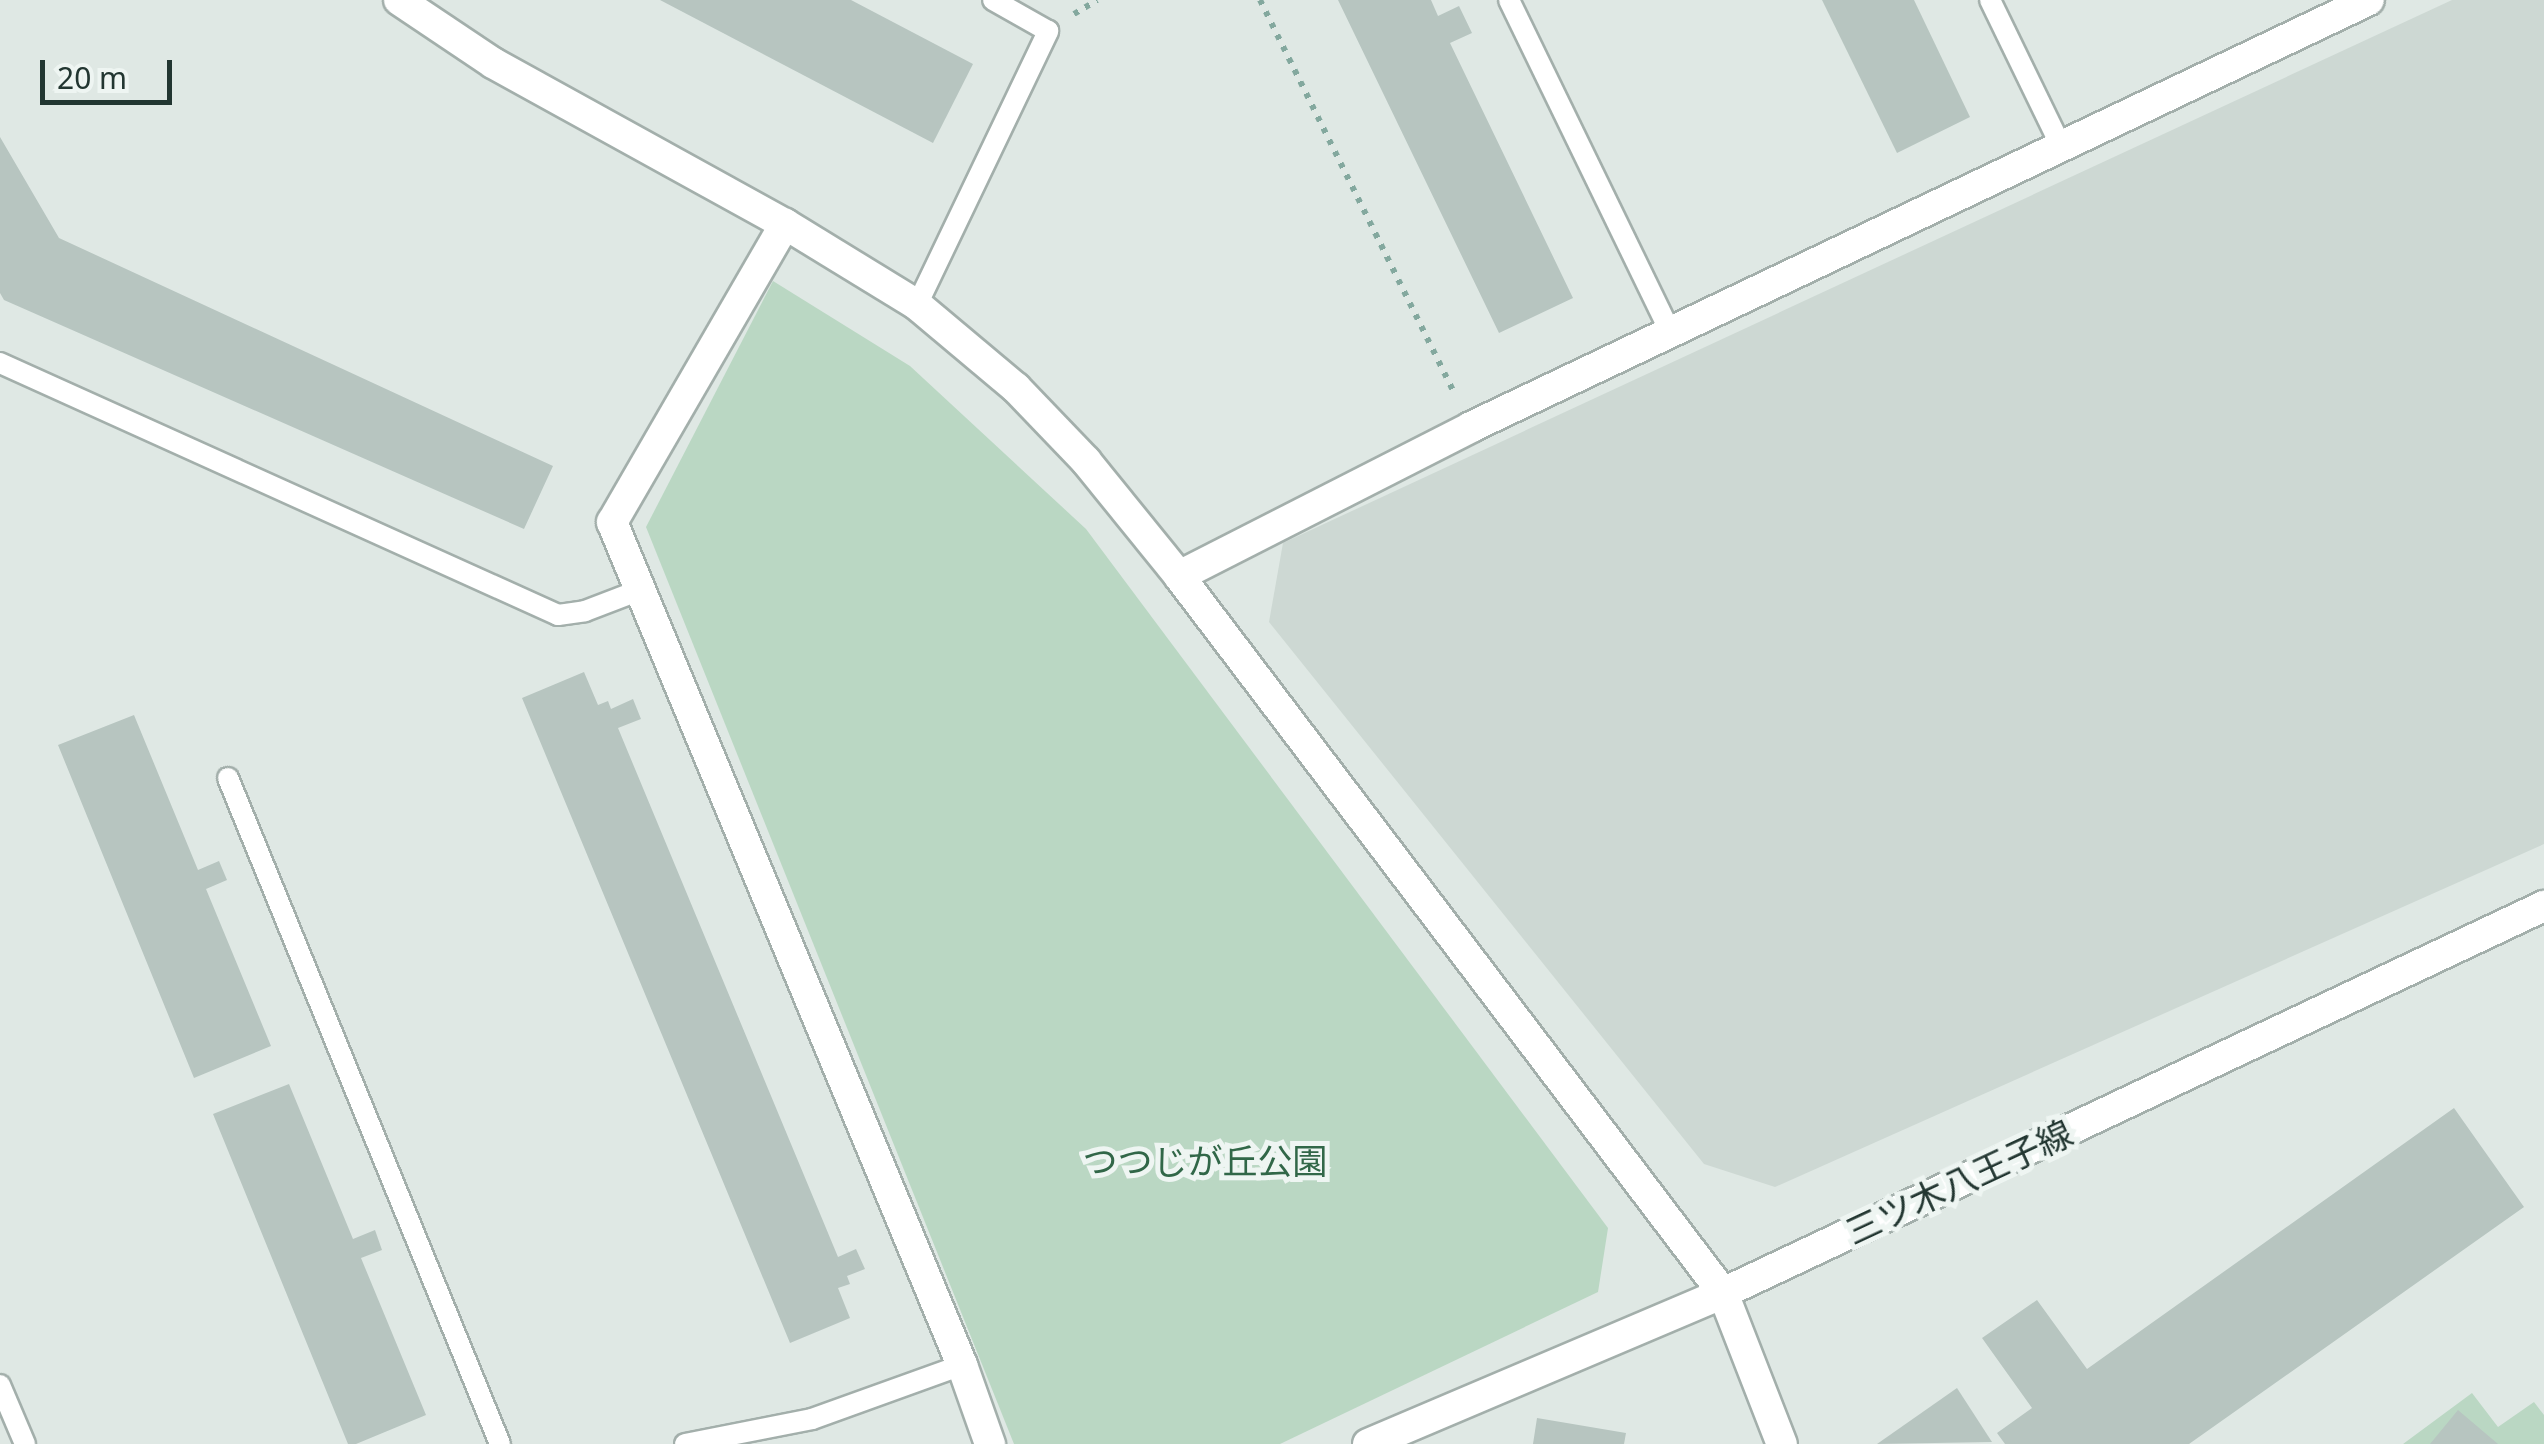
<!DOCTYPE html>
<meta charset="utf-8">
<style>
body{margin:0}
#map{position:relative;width:2544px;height:1444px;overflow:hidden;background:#dfe8e4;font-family:"Noto Sans","Noto Sans JP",sans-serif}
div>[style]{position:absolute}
.built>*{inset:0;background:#cdd8d3}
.green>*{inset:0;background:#bad7c3}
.building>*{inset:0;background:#b7c5c0}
.path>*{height:6px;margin-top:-3px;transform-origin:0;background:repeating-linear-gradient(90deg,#83a89e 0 5px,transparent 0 13px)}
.roads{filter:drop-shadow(2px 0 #a3afab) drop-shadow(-2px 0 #a3afab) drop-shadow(0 2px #a3afab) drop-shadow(0 -2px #a3afab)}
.service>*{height:20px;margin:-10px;padding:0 10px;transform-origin:10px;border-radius:10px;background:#fff}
.minor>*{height:30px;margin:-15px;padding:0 15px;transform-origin:15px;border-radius:15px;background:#fff}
.tertiary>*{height:30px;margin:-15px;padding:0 15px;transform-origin:15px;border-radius:15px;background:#fff}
.secondary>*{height:30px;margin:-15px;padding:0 15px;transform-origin:15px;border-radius:15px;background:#fff}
span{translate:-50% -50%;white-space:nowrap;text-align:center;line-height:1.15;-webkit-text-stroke:10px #eef5f2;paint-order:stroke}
.park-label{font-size:35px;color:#316748}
.street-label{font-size:35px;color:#223631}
.scale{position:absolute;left:40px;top:60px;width:132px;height:45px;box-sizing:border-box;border:5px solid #223631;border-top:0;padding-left:12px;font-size:30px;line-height:35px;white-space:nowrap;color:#223631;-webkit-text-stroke:8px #eef5f2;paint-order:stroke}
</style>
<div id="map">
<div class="built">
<div style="clip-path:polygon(2452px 0,2544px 0,2544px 844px,1775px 1187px,1704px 1164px,1269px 622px,1283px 543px)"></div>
</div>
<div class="green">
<div style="clip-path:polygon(773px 281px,910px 366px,1086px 529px,1608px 1228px,1598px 1292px,1280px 1444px,1014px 1444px,646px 527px)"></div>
<div style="clip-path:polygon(2472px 1393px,2498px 1427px,2534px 1402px,2544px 1415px,2544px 1444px,2403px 1444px)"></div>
</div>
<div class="building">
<div style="clip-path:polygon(660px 0,851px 0,973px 64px,933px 143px)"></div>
<div style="clip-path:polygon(1338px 0,1431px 0,1438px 16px,1459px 6px,1472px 33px,1450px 43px,1573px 298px,1499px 333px)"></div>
<div style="clip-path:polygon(1822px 0,1914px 0,1970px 117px,1897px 153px)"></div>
<div style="clip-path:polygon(0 137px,59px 238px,553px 466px,524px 529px,4px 300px,0 293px)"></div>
<div style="clip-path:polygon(584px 672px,598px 705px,608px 701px,611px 709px,633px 699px,641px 719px,618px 728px,838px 1257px,856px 1249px,865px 1269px,847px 1276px,850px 1284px,838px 1288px,850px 1318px,790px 1343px,522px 698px)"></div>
<div style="clip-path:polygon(134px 715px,198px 870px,219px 861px,227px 880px,206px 889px,271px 1046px,194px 1078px,58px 745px)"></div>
<div style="clip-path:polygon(289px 1084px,353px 1239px,375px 1230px,382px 1250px,361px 1258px,426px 1415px,356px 1444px,348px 1444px,213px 1114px)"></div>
<div style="clip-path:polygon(2454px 1108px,2524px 1207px,2189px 1444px,2005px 1444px,1997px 1433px,2032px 1408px,1982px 1338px,2037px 1300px,2087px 1369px)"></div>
<div style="clip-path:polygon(1957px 1388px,1992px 1442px,1877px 1444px)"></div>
<div style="clip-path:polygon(2458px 1410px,2498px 1444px,2430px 1444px)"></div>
<div style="clip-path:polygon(1537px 1418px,1626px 1433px,1624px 1444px,1533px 1444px)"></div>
</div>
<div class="path">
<div style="left:1260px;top:0;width:438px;rotate:63.7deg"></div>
<div style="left:1074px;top:14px;width:27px;rotate:-31deg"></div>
</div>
<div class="roads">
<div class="service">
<div style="left:1509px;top:0;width:369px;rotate:64.1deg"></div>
<div style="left:1990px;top:0;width:162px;rotate:64.1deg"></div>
<div style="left:917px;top:305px;width:304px;rotate:-64.4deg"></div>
<div style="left:1048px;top:31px;width:63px;rotate:-150.6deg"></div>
<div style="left:0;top:363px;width:612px;rotate:24.3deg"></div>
<div style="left:558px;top:615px;width:27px;rotate:-8deg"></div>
<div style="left:585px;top:611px;width:59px;rotate:-20.9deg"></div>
<div style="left:228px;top:778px;width:719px;rotate:67.78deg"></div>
<div style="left:0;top:1385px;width:64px;rotate:67deg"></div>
<div style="left:685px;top:1444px;width:129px;rotate:-11.1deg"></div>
<div style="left:812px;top:1419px;width:159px;rotate:-19.8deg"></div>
</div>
<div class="minor">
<div style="left:785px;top:224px;width:345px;rotate:120.1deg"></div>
<div style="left:612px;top:522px;width:913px;rotate:67.45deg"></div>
<div style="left:962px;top:1365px;width:84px;rotate:70.5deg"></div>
<div style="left:1179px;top:576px;width:328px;rotate:-27deg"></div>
<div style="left:1471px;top:427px;width:994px;rotate:-25.43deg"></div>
</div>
<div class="tertiary">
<div style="left:399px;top:0;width:113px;rotate:33.8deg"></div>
<div style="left:493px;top:63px;width:333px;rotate:28.9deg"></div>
<div style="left:785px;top:224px;width:155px;rotate:31.5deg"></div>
<div style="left:917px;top:305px;width:129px;rotate:40deg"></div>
<div style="left:1016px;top:388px;width:101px;rotate:46.2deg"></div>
<div style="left:1086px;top:461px;width:148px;rotate:51deg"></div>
<div style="left:1179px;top:576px;width:900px;rotate:52.81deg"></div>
<div style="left:1723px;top:1293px;width:162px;rotate:68.7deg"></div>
</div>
<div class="secondary">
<div style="left:1368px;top:1444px;width:386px;rotate:-23deg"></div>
<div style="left:1723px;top:1293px;width:908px;rotate:-25.24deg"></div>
</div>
</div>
<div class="park-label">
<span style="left:1205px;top:1161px">つつじが丘公園</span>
</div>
<div class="street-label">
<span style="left:1959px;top:1182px;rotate:-25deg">三ツ木八王子線</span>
</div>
<div class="scale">20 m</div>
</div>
